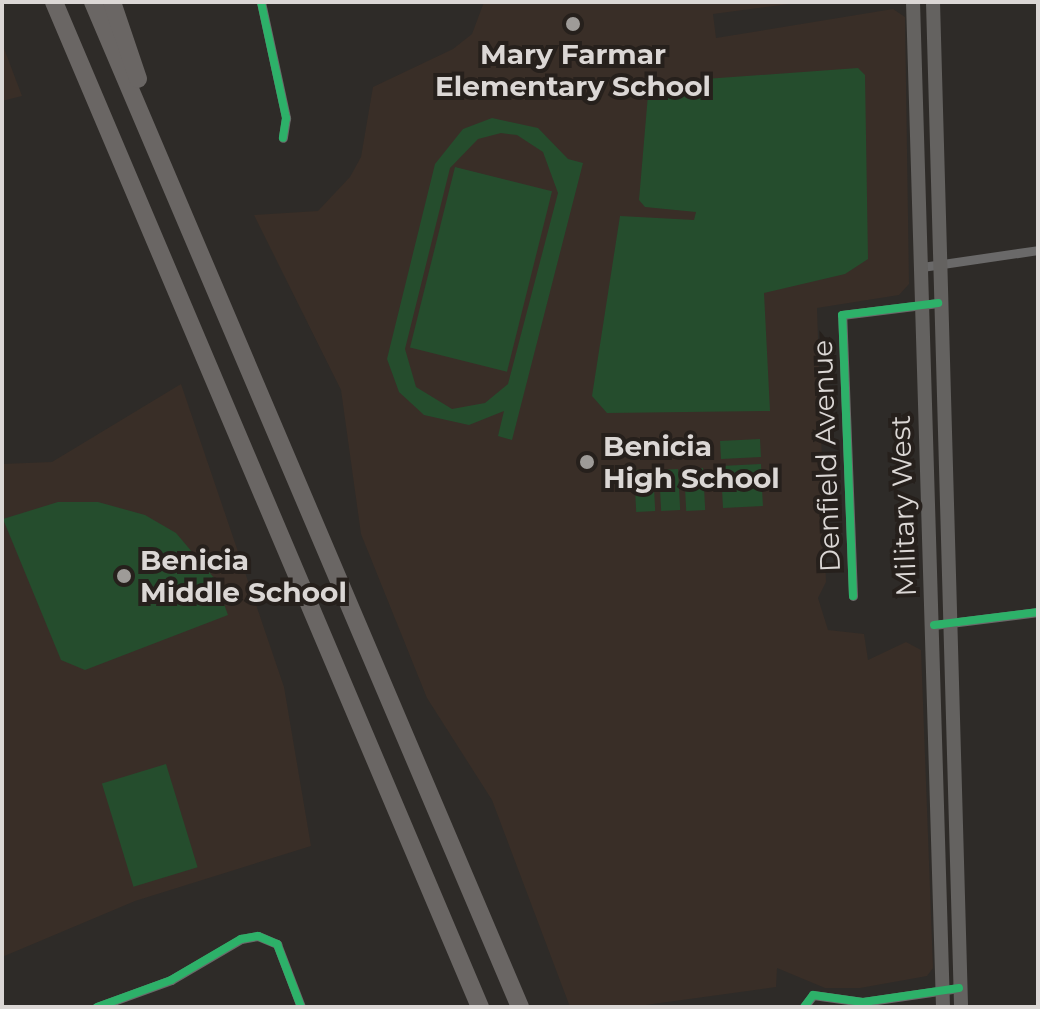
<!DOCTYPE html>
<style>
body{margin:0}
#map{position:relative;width:1040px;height:1009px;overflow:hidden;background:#2e2b28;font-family:Montserrat,sans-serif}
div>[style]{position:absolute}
.built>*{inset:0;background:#392e27}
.green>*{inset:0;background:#254d2d;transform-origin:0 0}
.minor>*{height:9px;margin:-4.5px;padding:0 4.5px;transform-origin:4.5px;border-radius:4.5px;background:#6a6969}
.secondary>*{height:14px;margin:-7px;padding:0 7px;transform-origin:7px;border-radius:7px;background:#646260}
.motorway>*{height:18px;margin:-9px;padding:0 9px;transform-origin:9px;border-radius:9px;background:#6a6664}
.cycleway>*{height:8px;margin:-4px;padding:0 4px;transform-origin:4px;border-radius:4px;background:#2db169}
.dots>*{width:22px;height:22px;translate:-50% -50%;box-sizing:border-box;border:4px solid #26201c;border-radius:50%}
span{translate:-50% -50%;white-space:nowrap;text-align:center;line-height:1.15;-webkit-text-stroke:8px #26201c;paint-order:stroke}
.poi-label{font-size:28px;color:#dbd7d5;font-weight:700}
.left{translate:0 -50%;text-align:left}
.street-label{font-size:28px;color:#dbd7d5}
.frame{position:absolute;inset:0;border:4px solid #dbd7d5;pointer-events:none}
</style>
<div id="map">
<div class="built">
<div style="clip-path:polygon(484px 2px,805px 2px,713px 14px,716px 38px,893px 9px,905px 17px,909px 284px,899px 295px,817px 308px,826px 582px,818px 598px,828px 630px,864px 634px,868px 660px,906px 642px,921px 650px,933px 968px,927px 976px,860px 988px,825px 988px,777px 968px,776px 987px,631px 1007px,570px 1007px,492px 800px,427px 698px,361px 534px,341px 390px,254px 215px,318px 211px,350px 177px,361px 157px,373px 87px,453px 49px,472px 34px)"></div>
<div style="clip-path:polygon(2px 43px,22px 96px,2px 101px)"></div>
<div style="clip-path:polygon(181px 384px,284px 687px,311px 846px,135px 901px,2px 957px,2px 464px,52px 462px)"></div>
</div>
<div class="green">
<div style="clip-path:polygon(858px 68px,865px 75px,868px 259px,845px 274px,764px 293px,770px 411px,607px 413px,592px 396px,620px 216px,694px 220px,696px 212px,645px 207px,639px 200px,649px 83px)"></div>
<div style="clip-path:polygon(evenodd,492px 118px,538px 128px,568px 159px,583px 163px,512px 440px,498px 436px,504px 411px,469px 425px,424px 415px,399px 392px,387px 359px,435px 164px,463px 129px,492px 118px,501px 133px,517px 135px,543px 152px,558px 193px,508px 384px,485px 403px,452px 409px,416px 387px,405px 349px,450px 168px,478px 139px,501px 133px)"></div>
<div style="left:455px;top:167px;width:100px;height:186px;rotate:14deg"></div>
<div style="left:760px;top:439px;width:18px;height:40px;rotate:87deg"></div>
<div style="left:761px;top:464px;width:18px;height:40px;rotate:87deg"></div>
<div style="left:703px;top:468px;width:42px;height:19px;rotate:87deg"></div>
<div style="left:653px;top:469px;width:42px;height:19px;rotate:87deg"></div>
<div style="left:678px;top:469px;width:41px;height:19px;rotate:87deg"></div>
<div style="left:762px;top:488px;width:18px;height:40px;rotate:87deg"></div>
<div style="clip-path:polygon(58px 502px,98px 502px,145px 515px,176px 533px,215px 579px,228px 615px,85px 670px,61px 660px,3px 519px)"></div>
<div style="left:166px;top:764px;width:108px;height:67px;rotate:73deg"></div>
</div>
<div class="minor">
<div style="left:261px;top:2px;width:119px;rotate:77.8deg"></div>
<div style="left:286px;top:118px;width:20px;rotate:99deg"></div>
<div style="left:922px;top:267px;width:117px;rotate:-8.3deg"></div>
<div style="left:853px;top:596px;width:281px;rotate:-92.2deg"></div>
<div style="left:842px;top:315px;width:97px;rotate:-7.1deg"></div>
<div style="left:934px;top:625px;width:105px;rotate:-7.1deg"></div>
<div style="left:97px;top:1007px;width:79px;rotate:-20deg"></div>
<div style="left:171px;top:980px;width:81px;rotate:-30.4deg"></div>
<div style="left:241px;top:939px;width:17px;rotate:-10deg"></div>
<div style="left:258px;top:936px;width:21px;rotate:23deg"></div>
<div style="left:277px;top:944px;width:67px;rotate:69.1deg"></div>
<div style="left:804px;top:1007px;width:15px;rotate:-53deg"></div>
<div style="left:813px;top:995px;width:50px;rotate:8deg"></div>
<div style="left:863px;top:1002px;width:97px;rotate:-8.3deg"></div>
</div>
<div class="secondary">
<div style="left:913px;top:2px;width:1005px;rotate:88.29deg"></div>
<div style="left:933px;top:2px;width:1005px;rotate:88.4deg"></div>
</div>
<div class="motorway">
<div style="left:54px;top:2px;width:1092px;rotate:67.03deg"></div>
<div style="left:93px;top:2px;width:1092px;rotate:66.98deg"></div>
<div style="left:112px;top:2px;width:81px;rotate:71.3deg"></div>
</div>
<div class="cycleway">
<div style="left:261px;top:2px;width:119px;rotate:77.8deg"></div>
<div style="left:286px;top:118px;width:20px;rotate:99deg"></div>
<div style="left:853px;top:596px;width:281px;rotate:-92.2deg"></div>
<div style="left:842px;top:315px;width:97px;rotate:-7.1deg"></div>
<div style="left:934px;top:625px;width:105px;rotate:-7.1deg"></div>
<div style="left:97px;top:1007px;width:79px;rotate:-20deg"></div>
<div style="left:171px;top:980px;width:81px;rotate:-30.4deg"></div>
<div style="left:241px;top:939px;width:17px;rotate:-10deg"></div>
<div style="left:258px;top:936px;width:21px;rotate:23deg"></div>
<div style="left:277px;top:944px;width:67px;rotate:69.1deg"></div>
<div style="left:804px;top:1007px;width:15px;rotate:-53deg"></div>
<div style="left:813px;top:995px;width:50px;rotate:8deg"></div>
<div style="left:863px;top:1002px;width:97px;rotate:-8.3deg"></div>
</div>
<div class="dots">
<div style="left:573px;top:24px;background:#9e9b98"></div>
<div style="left:587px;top:462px;background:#9e9b98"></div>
<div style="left:124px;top:576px;background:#9e9b98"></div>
</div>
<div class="poi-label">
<span style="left:573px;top:70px">Mary Farmar<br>Elementary School</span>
<span class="left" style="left:603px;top:462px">Benicia<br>High School</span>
<span class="left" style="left:140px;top:576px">Benicia<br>Middle School</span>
</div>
<div class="street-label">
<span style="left:826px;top:456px;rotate:-92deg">Denfield Avenue</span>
<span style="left:903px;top:506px;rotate:-92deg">Military West</span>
</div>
<div class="frame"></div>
</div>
